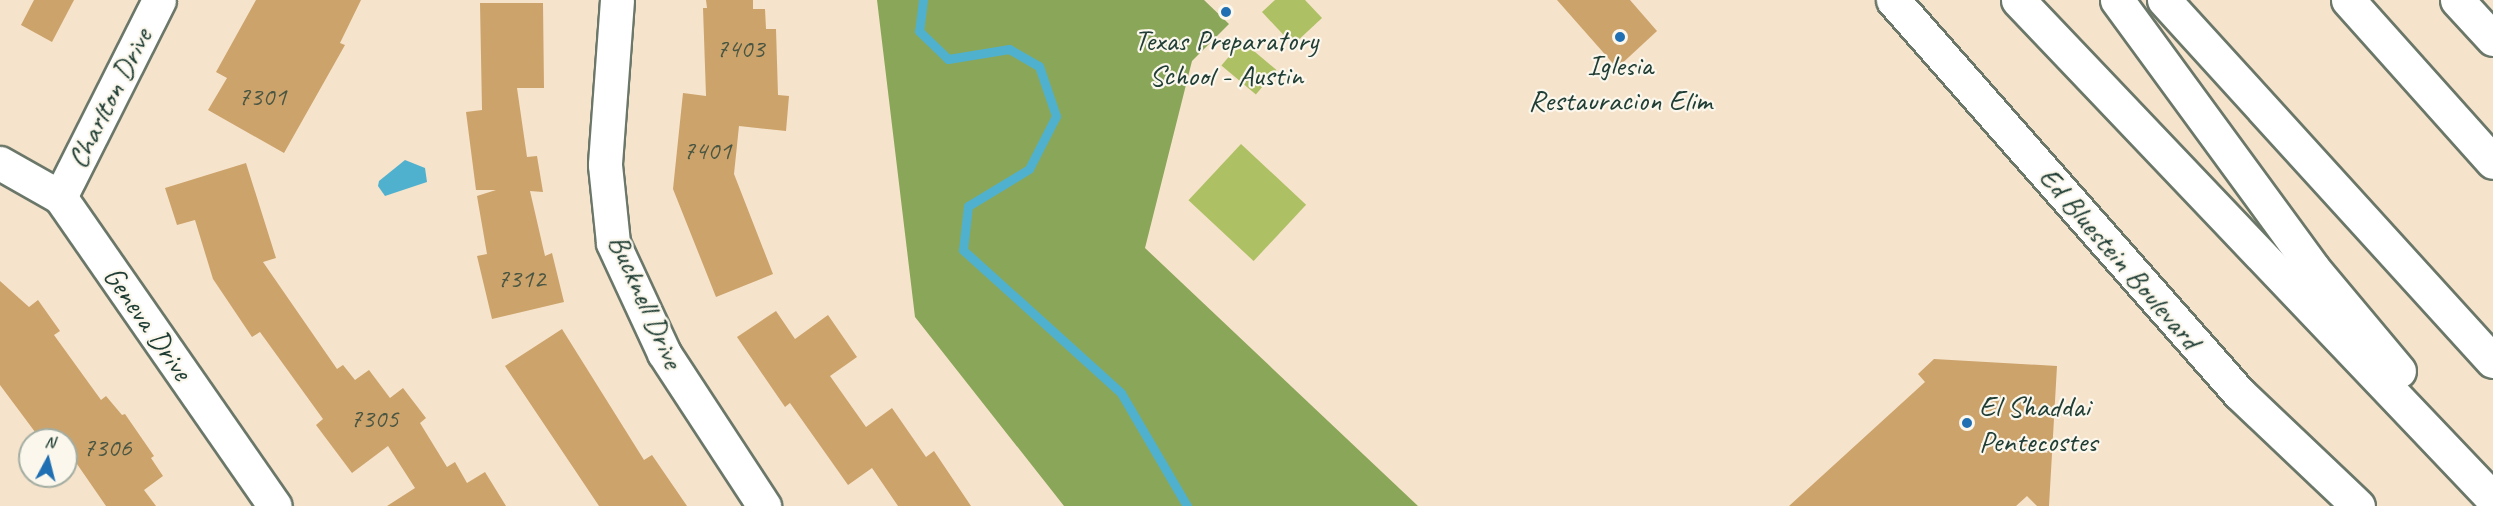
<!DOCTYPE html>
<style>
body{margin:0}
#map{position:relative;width:2493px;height:506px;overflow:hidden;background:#f6e3cb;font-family:Caveat,sans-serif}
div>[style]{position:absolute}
.green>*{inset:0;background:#adc063;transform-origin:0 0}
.forest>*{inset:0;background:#8aa659}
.water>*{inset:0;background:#50b1cf}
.stream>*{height:9px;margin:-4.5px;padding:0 4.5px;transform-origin:4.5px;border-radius:4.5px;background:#50b1cf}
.building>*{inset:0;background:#cca36b}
.roads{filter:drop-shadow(2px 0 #6a7769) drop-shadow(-2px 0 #6a7769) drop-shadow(0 2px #6a7769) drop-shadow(0 -2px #6a7769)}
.minor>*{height:33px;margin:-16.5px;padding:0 16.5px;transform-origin:16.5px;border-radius:16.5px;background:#fff}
.major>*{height:33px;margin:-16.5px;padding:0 16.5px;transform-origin:16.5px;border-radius:16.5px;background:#fff}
.highway>*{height:33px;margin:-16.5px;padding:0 16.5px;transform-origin:16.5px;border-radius:16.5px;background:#fff}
.dots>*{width:16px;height:16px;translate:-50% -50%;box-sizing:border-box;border:3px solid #fbf7ec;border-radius:50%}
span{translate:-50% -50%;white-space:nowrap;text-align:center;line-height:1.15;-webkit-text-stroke:4.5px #fbf7ec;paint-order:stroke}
.number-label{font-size:27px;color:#4a5642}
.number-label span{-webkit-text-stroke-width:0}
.poi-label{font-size:30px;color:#1f3d34}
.left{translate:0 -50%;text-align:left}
.street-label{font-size:30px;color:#1f3d34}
.north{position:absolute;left:18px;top:428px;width:60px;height:60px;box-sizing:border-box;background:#fbf7ec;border:2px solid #a3ada2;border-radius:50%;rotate:7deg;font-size:16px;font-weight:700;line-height:24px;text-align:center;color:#1f3d34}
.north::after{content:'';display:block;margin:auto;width:21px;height:27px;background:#1f6fb2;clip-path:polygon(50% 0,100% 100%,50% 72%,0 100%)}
</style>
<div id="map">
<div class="green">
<div style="clip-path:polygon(1275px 0,1305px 0,1322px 18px,1293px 45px,1262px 12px)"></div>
<div style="left:1242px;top:41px;width:45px;height:32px;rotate:40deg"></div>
<div style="left:1241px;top:144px;width:89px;height:77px;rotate:43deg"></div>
</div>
<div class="forest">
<div style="clip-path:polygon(877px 0,1204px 0,1229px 24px,1192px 61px,1145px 248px,1418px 506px,1064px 506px,915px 317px)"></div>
</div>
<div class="water">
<div style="clip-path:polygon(405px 160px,425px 168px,427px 182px,385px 196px,378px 186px,379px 181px)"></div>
</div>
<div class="stream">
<div style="left:923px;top:0;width:31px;rotate:97deg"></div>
<div style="left:919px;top:31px;width:40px;rotate:44deg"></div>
<div style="left:948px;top:59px;width:62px;rotate:-9.3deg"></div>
<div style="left:1009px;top:49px;width:34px;rotate:30deg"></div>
<div style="left:1039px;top:66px;width:53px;rotate:71.2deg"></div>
<div style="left:1056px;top:116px;width:59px;rotate:117deg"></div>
<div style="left:1029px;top:169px;width:71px;rotate:148.8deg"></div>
<div style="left:968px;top:206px;width:44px;rotate:96.5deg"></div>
<div style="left:963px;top:250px;width:213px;rotate:42.1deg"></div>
<div style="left:1121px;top:393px;width:131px;rotate:59.7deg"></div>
</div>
<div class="building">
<div style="clip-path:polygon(34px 0,74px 0,52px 42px,21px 25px)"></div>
<div style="clip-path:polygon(256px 0,361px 0,340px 43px,345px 45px,284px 153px,208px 110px,227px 78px,216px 72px)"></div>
<div style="clip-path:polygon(706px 0,753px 0,753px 9px,765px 9px,766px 29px,776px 29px,778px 95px,789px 96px,786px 131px,739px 126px,734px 174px,773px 274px,716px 297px,673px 189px,683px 93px,706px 96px,703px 8px,707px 8px)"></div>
<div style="clip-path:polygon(1557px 0,1630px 0,1657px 31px,1617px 68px)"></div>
<div style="clip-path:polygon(480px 3px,543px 3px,544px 88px,517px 88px,527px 157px,537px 156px,543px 192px,530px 191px,545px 256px,552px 253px,564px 302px,492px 319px,477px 256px,487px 254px,477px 196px,496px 190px,476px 190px,466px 112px,482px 110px)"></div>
<div style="clip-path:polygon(246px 163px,276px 258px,263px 262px,337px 369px,343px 365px,355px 380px,369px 370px,390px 398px,403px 388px,426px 418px,420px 423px,447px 467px,455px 462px,467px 483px,485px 472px,506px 506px,387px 506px,415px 488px,388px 446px,352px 473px,316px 425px,323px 419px,260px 332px,252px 337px,213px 279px,195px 220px,177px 225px,165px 188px)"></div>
<div style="clip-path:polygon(0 281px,29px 307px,38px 300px,60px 331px,54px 335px,101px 400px,106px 396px,122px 415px,125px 414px,154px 456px,151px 458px,163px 476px,144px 490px,156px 506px,106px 506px,77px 464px,66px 472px,66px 440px,41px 440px,0 385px)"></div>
<div style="clip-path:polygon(776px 311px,795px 339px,828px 315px,857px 357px,830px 376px,866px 427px,892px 408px,926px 457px,934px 451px,971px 506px,898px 506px,872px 468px,848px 485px,790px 403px,785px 407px,737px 337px)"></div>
<div style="clip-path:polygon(562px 329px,644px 460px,652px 455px,687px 506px,599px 506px,505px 366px)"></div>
<div style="clip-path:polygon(1934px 359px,2057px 366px,2049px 506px,2037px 506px,2027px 496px,2016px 506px,1789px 506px,1925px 382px,1918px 374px)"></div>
</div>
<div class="roads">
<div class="minor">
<div style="left:617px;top:0;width:165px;rotate:94.2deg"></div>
<div style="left:605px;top:165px;width:78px;rotate:84.1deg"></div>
<div style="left:613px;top:243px;width:121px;rotate:65.1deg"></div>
<div style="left:664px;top:353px;width:183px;rotate:56.8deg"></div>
<div style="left:0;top:163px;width:69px;rotate:29.5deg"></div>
<div style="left:60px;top:197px;width:376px;rotate:55.2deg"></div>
<div style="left:60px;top:197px;width:220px;rotate:-63.3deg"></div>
</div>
<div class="major">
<div style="left:1893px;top:0;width:524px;rotate:48.64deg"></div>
<div style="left:2239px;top:393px;width:164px;rotate:43.5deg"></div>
</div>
<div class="highway">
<div style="left:2018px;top:0;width:689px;rotate:46.41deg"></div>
<div style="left:2117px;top:0;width:332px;rotate:53.8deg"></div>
<div style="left:2313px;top:268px;width:134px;rotate:50.1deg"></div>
<div style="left:2164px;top:0;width:488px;rotate:47.7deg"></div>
<div style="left:2348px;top:0;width:217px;rotate:48.2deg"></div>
<div style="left:2457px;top:0;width:53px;rotate:47.3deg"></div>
</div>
</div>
<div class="dots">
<div style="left:1226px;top:12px;background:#1f6fb2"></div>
<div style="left:1620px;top:37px;background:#1f6fb2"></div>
<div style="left:1967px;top:423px;background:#1f6fb2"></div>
</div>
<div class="number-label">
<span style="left:740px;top:49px">7403</span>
<span style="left:262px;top:97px">7301</span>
<span style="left:707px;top:151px">7401</span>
<span style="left:521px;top:279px">7312</span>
<span style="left:374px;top:419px">7305</span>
<span style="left:107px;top:448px">7306</span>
</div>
<div class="poi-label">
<span style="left:1226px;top:57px">Texas Preparatory<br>School - Austin</span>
<span style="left:1620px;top:82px">Iglesia<br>Restauracion Elim</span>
<span class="left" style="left:1979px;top:423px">El Shaddai<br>Pentecostes</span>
</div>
<div class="street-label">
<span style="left:109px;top:98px;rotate:-63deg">Charlton Drive</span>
<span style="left:2120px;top:258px;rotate:49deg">Ed Bluestein Boulevard</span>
<span style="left:646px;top:301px;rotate:66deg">Bucknell Drive</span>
<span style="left:148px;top:323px;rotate:55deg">Geneva Drive</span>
</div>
<div class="north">N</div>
</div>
